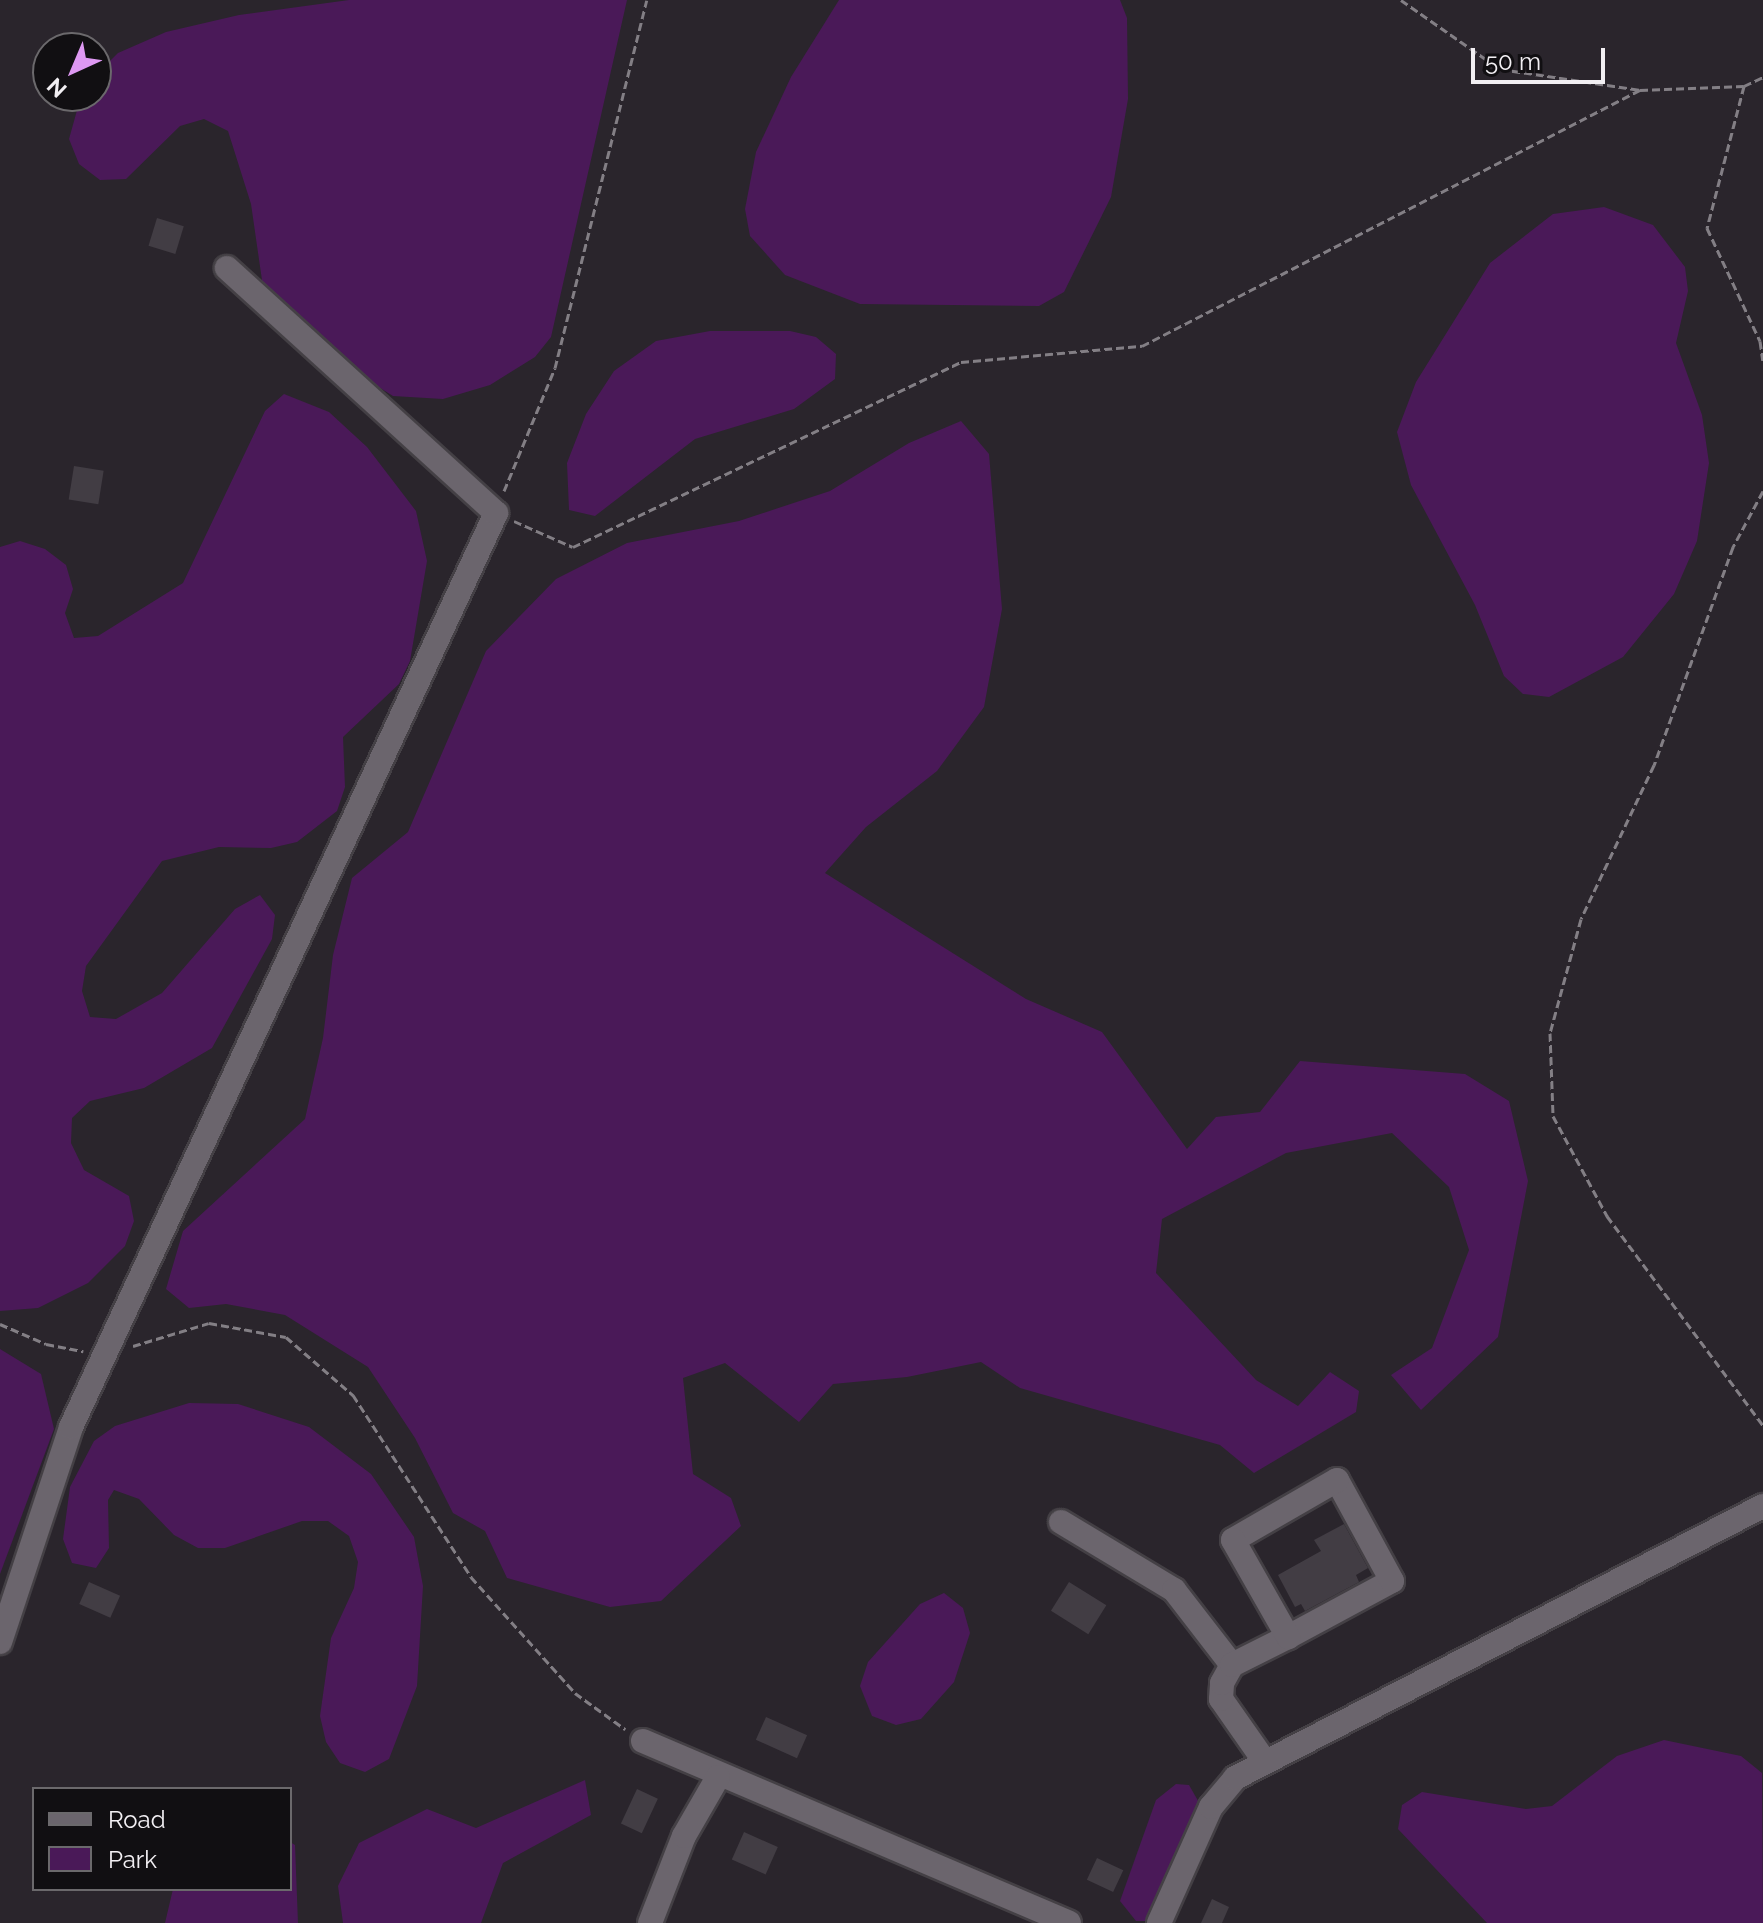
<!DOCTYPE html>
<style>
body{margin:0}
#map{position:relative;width:1763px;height:1923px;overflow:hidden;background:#2a252c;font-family:Raleway,sans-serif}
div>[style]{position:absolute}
.green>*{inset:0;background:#4a1958}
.building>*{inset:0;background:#423d44;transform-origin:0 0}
.path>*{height:3px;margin-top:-1.5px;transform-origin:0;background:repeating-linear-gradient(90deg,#837f85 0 8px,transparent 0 12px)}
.roads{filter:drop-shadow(2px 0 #444045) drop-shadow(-2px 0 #444045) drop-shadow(0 2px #444045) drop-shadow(0 -2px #444045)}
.minor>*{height:24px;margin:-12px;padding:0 12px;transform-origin:12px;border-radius:12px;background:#6b656d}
span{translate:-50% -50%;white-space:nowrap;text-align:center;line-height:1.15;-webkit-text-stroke:6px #110f12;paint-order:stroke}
.legend{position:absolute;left:32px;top:1787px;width:260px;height:104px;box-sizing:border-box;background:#110f12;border:2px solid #6b696c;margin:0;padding:10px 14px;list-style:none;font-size:24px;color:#f2eff3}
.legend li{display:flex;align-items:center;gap:16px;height:40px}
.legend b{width:40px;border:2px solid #6b696c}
.north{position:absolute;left:32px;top:32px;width:80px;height:80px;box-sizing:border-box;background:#110f12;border:2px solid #6b696c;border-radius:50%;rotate:224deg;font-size:22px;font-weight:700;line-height:32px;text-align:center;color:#f2eff3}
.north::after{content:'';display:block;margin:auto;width:28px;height:36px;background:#de98f2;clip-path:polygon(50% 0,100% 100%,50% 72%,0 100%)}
.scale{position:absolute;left:1471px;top:48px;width:134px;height:36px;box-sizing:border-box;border:4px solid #f2eff3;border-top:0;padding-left:10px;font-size:24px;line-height:28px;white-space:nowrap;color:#f2eff3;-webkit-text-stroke:6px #110f12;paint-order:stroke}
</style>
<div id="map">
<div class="green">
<div style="clip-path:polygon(349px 0,627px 0,551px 337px,535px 357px,490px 385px,443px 399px,393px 396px,345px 366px,264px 294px,251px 204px,228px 131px,204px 119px,180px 126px,126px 179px,100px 180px,79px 164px,69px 139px,81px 96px,96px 96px,96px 75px,118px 53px,166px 32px,239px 15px)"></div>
<div style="clip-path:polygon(839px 0,1120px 0,1127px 18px,1128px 99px,1111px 197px,1064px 292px,1039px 306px,860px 304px,785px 275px,750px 236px,745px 209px,756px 152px,791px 77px)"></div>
<div style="clip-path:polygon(1604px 207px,1653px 225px,1685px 267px,1688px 291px,1676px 343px,1702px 415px,1709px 463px,1697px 541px,1674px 594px,1623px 657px,1549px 697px,1523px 694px,1504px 676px,1475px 605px,1411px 485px,1397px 432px,1416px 382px,1490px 263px,1553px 214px)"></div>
<div style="clip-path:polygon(710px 331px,790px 331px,816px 337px,836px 354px,835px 379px,794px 409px,695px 439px,595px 516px,569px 510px,567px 463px,586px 414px,614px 371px,656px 341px)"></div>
<div style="clip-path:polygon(284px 394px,329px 412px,367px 447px,416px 511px,427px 561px,410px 661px,399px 684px,343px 737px,345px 787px,337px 811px,297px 842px,271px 848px,219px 847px,162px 861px,86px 966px,82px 991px,90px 1017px,116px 1019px,162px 993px,235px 909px,260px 895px,275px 915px,272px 939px,212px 1048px,144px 1088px,90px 1101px,72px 1118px,71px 1143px,84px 1170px,129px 1196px,134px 1221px,125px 1246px,88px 1283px,38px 1308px,0 1311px,0 547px,20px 541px,45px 549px,66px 565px,73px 589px,65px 613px,74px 638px,98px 636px,183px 583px,265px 411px)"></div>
<div style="clip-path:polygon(961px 421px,989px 454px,1002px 609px,984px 707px,937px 771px,866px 827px,825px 873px,1026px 999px,1102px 1032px,1187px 1149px,1216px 1117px,1260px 1112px,1300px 1061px,1465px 1074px,1509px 1101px,1528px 1181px,1498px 1337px,1421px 1410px,1391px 1375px,1432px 1348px,1469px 1250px,1449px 1187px,1392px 1133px,1286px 1153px,1162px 1219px,1156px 1273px,1256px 1380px,1298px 1406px,1330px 1372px,1359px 1391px,1356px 1412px,1254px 1473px,1220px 1445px,1020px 1388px,981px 1362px,907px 1377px,833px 1384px,799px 1422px,725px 1363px,683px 1378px,693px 1474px,731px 1498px,741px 1526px,661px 1601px,610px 1607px,507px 1578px,485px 1531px,453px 1513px,415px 1438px,368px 1367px,285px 1315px,226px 1304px,189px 1308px,166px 1289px,183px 1231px,305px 1119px,323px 1038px,333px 955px,352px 878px,408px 832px,486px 651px,556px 579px,627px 543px,739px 521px,830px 491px,909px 443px)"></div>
<div style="clip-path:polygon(0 1349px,41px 1374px,54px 1429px,0 1574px)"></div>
<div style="clip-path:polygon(189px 1403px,238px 1404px,309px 1427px,371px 1474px,414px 1537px,423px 1586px,417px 1686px,389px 1759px,365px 1772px,340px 1763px,326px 1742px,320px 1716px,331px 1638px,354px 1588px,358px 1562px,349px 1536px,328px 1521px,302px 1521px,225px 1548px,198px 1548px,174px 1535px,139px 1499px,114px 1490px,108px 1500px,109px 1548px,96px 1568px,72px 1563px,63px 1539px,70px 1487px,94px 1441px,115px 1426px)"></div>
<div style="clip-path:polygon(944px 1593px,963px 1608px,970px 1633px,954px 1682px,921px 1719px,896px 1725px,872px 1716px,860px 1686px,868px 1662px,920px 1604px)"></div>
<div style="clip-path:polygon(1664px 1740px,1741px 1756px,1762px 1773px,1763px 1923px,1487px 1923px,1398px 1829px,1402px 1805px,1422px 1792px,1526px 1809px,1552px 1806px,1617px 1756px)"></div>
<div style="clip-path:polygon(585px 1780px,591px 1815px,503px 1863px,481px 1923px,343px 1923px,338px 1886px,359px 1843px,427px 1809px,476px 1828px)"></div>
<div style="clip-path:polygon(1176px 1784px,1189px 1785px,1201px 1806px,1149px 1921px,1136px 1921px,1120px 1901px,1156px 1800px)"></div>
<div style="clip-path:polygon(290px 1842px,295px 1845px,298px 1923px,165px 1923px,173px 1889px,290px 1889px)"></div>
</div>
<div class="building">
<div style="left:157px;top:218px;width:28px;height:29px;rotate:17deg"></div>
<div style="left:74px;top:466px;width:30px;height:34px;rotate:9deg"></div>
<div style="clip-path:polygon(1344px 1524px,1368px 1568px,1356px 1575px,1359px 1582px,1305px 1611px,1301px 1604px,1295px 1607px,1278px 1575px,1321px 1551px,1314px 1540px)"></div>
<div style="left:89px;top:1582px;width:34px;height:24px;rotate:24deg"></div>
<div style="left:1069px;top:1582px;width:44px;height:34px;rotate:32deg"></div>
<div style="left:766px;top:1717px;width:45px;height:25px;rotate:24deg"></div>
<div style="left:637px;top:1789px;width:23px;height:38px;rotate:25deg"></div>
<div style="left:744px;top:1832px;width:37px;height:30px;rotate:24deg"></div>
<div style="left:1097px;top:1858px;width:29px;height:24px;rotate:25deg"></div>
<div style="clip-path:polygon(1212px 1899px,1229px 1907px,1222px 1923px,1201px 1923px)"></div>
</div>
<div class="path">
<div style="left:1401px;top:0;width:121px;rotate:34.9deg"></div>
<div style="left:1500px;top:69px;width:142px;rotate:8.5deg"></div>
<div style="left:1640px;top:90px;width:104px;rotate:-2.2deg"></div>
<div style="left:1744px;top:86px;width:21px;rotate:-25deg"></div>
<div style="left:1744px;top:86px;width:147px;rotate:104.6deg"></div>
<div style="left:1707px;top:228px;width:125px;rotate:64.9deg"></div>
<div style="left:1760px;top:341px;width:21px;rotate:82deg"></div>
<div style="left:504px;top:491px;width:133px;rotate:-67.5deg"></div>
<div style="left:555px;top:368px;width:379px;rotate:-76deg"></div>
<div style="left:1763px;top:491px;width:64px;rotate:118.2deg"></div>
<div style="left:1733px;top:547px;width:232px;rotate:109.9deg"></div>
<div style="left:1654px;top:765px;width:170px;rotate:115.4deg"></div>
<div style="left:1581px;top:919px;width:118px;rotate:105.2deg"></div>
<div style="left:1550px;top:1033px;width:83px;rotate:87.9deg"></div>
<div style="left:1553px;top:1116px;width:114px;rotate:61.6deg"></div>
<div style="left:1607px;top:1216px;width:261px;rotate:53.3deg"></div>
<div style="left:514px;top:521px;width:64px;rotate:23.8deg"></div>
<div style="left:573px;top:547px;width:430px;rotate:-25.5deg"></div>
<div style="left:961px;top:362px;width:182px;rotate:-5.1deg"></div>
<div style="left:1142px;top:346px;width:560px;rotate:-27.21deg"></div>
<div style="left:0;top:1324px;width:50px;rotate:23.5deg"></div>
<div style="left:46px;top:1344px;width:38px;rotate:11deg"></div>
<div style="left:133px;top:1346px;width:79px;rotate:-16.8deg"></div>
<div style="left:209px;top:1323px;width:78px;rotate:10.3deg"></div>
<div style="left:286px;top:1337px;width:89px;rotate:40.9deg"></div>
<div style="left:353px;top:1395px;width:217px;rotate:57deg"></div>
<div style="left:471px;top:1577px;width:156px;rotate:48.1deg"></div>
<div style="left:575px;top:1693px;width:62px;rotate:35.8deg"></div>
</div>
<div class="roads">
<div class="minor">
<div style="left:1061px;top:1522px;width:132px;rotate:31deg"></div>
<div style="left:1174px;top:1590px;width:95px;rotate:52.3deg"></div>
<div style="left:0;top:1642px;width:226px;rotate:-71.7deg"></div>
<div style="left:71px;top:1427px;width:1008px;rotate:-65.06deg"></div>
<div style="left:496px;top:513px;width:364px;rotate:-137.7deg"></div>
<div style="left:643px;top:1741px;width:463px;rotate:23.1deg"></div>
<div style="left:1263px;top:1759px;width:73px;rotate:-125deg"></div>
<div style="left:1221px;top:1699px;width:16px;rotate:-86deg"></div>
<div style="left:1222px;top:1683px;width:21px;rotate:-61deg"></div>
<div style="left:1232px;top:1665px;width:63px;rotate:-26.6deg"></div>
<div style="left:1288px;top:1637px;width:118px;rotate:-28.3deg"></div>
<div style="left:1392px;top:1581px;width:115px;rotate:-118.6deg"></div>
<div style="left:1337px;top:1480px;width:120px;rotate:150deg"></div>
<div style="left:1233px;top:1540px;width:112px;rotate:60.4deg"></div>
<div style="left:650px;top:1923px;width:93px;rotate:-68.7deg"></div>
<div style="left:684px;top:1836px;width:68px;rotate:-60deg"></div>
<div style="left:1159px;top:1923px;width:127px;rotate:-65.9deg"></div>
<div style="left:1211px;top:1807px;width:38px;rotate:-50deg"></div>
<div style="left:1235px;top:1778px;width:594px;rotate:-27.26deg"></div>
</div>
</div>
<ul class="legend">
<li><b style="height:10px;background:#6b656d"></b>Road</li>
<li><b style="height:22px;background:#4a1958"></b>Park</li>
</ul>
<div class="north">N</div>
<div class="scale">50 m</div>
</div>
